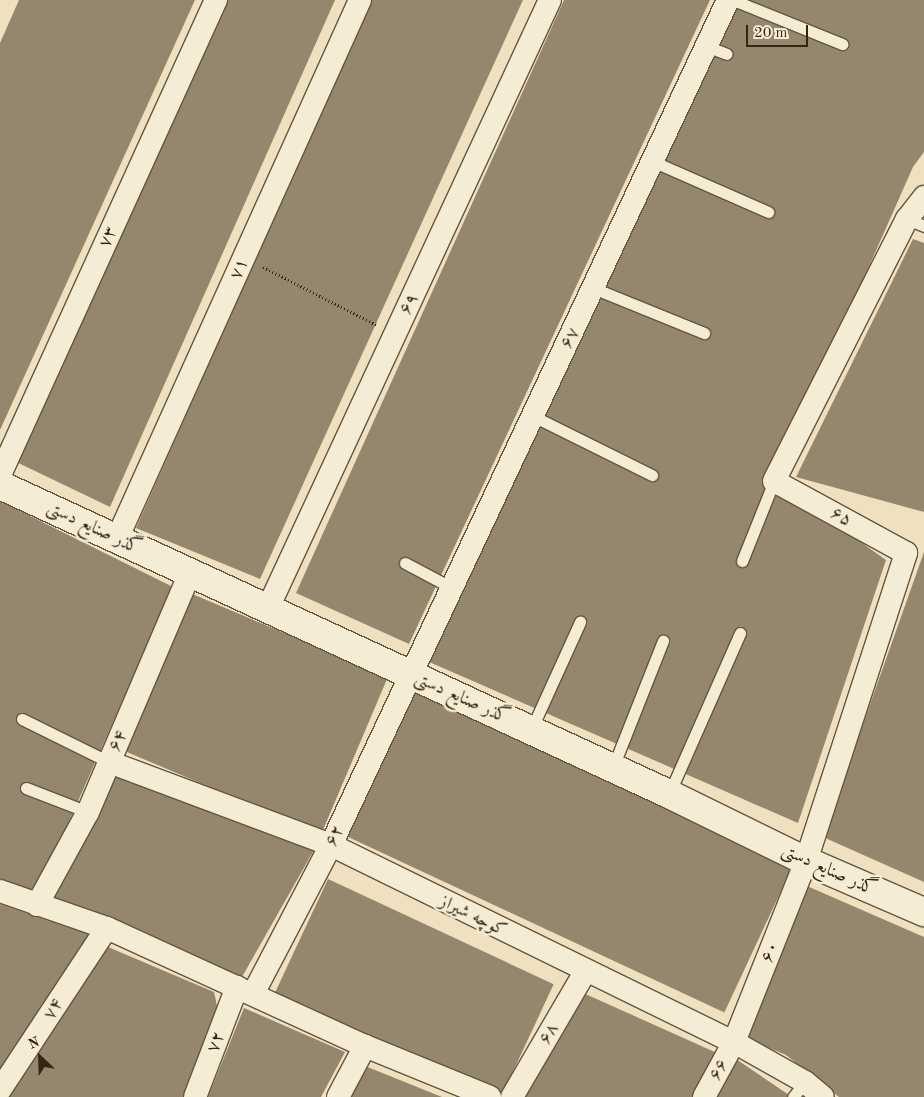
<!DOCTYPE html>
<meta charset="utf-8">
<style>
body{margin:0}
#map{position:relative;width:924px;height:1097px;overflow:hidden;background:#efe1c0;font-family:"Old Standard TT",Amiri,serif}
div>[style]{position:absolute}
.building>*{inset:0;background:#95876e;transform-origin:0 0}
.path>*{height:3px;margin-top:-1.5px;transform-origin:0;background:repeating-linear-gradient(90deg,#342615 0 1px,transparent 0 3.5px)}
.roads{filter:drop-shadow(1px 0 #635540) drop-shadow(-1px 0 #635540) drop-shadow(0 1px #635540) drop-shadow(0 -1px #635540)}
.lane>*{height:11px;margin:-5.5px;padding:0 5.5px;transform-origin:5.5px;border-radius:5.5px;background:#f5ecd6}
.street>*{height:22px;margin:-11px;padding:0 11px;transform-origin:11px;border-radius:11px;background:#f5ecd6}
.secondary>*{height:28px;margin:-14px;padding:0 14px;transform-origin:14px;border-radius:14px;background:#f5ecd6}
span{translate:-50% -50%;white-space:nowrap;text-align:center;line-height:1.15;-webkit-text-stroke:5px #f5ecd6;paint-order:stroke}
.street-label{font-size:18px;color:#342615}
.north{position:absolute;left:15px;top:1032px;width:50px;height:50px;-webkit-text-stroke:4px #f5ecd6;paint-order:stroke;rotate:336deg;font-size:14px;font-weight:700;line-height:20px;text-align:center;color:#342615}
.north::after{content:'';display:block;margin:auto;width:18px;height:22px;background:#342615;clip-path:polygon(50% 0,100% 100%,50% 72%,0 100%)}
.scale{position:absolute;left:746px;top:25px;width:62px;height:22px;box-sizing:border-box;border:2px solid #342615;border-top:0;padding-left:6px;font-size:15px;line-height:18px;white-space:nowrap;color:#342615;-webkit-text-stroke:4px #f5ecd6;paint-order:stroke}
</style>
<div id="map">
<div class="building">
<div style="clip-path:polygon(19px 0,195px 0,0 430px,0 43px)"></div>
<div style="clip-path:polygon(221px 0,335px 0,110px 507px,8px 458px)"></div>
<div style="clip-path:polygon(370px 0,523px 0,260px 579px,136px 528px)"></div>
<div style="clip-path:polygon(564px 0,710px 0,409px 644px,296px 593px)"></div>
<div style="clip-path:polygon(728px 0,924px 0,924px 152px,913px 167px,774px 481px,886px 560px,798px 823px,420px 658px)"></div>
<div style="clip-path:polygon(913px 239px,924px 243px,924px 512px,796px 477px)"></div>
<div style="clip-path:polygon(0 501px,173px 587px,36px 896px,0 879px)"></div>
<div style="clip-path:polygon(924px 552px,924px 882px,823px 837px)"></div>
<div style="left:190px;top:593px;width:215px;height:171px;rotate:23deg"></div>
<div style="left:414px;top:689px;width:418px;height:162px;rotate:25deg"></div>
<div style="clip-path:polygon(111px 774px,314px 850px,242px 977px,48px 899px)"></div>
<div style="left:328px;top:879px;width:249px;height:131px;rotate:25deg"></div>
<div style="clip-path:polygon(807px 886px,924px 937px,924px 1097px,839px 1097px,786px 1055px,743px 1037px)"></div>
<div style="clip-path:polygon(0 904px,91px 935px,0 1071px)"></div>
<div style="clip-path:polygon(108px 947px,214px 992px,218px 1011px,184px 1097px,6px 1097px)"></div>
<div style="clip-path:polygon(581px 992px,717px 1053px,692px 1097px,523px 1097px)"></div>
<div style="clip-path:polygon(244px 1008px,345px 1052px,321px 1097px,208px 1097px)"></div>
<div style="clip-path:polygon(736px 1059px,792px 1097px,715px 1097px)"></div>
<div style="clip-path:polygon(365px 1066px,442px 1097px,348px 1097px)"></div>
</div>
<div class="path">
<div style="left:263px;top:267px;width:128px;rotate:27deg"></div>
</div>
<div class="roads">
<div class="lane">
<div style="left:733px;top:0;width:118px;rotate:22deg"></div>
<div style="left:706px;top:46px;width:22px;rotate:21deg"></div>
<div style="left:652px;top:161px;width:127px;rotate:23.7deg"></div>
<div style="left:907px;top:219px;width:18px;rotate:22deg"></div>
<div style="left:593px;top:288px;width:120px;rotate:22.1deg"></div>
<div style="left:533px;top:416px;width:133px;rotate:26.4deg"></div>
<div style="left:742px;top:561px;width:86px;rotate:-68.2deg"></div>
<div style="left:405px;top:563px;width:53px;rotate:28deg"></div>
<div style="left:22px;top:719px;width:97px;rotate:26.3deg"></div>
<div style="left:531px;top:730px;width:119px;rotate:-65.6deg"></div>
<div style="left:613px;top:767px;width:136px;rotate:-68.4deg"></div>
<div style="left:26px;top:788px;width:66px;rotate:21.2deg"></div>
<div style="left:669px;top:794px;width:176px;rotate:-66.2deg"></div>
<div style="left:793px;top:1097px;width:19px;rotate:-51deg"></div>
</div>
<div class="street">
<div style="left:0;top:475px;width:522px;rotate:-65.55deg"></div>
<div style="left:117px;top:539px;width:591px;rotate:-65.73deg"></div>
<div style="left:268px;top:608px;width:670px;rotate:-65.12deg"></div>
<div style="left:109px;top:762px;width:237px;rotate:20.5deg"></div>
<div style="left:331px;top:845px;width:449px;rotate:26.1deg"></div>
<div style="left:734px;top:1042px;width:81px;rotate:29.4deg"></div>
<div style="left:805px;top:1082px;width:23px;rotate:40deg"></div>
<div style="left:0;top:891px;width:113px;rotate:19.1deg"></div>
<div style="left:107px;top:928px;width:284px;rotate:24.6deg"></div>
<div style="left:365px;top:1046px;width:135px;rotate:22.2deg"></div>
<div style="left:37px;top:905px;width:106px;rotate:-61.3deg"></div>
<div style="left:88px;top:812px;width:260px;rotate:-66.9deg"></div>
<div style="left:253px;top:994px;width:168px;rotate:-62.4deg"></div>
<div style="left:331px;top:845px;width:934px;rotate:-64.83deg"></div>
<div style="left:0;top:1090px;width:194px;rotate:-56.6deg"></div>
<div style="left:195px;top:1097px;width:118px;rotate:-69.1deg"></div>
<div style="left:338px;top:1097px;width:58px;rotate:-62.1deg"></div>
<div style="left:512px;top:1097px;width:145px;rotate:-59.7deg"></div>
<div style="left:704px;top:1097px;width:63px;rotate:-61.4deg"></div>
<div style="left:734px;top:1042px;width:195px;rotate:-68.3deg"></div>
<div style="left:806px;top:861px;width:324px;rotate:-72deg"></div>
<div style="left:906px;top:553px;width:150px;rotate:-151.4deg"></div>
<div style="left:774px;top:481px;width:294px;rotate:-63.1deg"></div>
<div style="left:907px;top:219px;width:28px;rotate:-52deg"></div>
</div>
<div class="secondary">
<div style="left:0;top:485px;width:737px;rotate:24.79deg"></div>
<div style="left:669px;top:794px;width:153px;rotate:26.1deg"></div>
<div style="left:806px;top:861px;width:129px;rotate:23.4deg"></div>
</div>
</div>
<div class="street-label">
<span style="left:108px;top:237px;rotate:-66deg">۷۳</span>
<span style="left:239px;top:269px;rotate:-66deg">۷۱</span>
<span style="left:409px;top:304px;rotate:-65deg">۶۹</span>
<span style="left:570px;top:338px;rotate:-65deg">۶۷</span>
<span style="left:841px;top:517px;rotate:29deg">۶۵</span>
<span style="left:94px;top:528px;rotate:25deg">گذر صنایع دستی</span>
<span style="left:462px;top:698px;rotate:24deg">گذر صنایع دستی</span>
<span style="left:118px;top:741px;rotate:-67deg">۶۴</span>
<span style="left:335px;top:836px;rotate:-64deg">۶۲</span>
<span style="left:829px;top:870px;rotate:24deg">گذر صنایع دستی</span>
<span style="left:473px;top:916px;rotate:26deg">کوچه شیراز</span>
<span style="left:770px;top:952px;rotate:-69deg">۶۰</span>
<span style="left:53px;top:1009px;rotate:-57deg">۷۴</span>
<span style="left:549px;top:1034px;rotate:-60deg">۶۸</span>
<span style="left:216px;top:1042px;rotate:-69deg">۷۲</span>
<span style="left:719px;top:1070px;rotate:-61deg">۶۶</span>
</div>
<div class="north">N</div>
<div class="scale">20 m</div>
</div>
